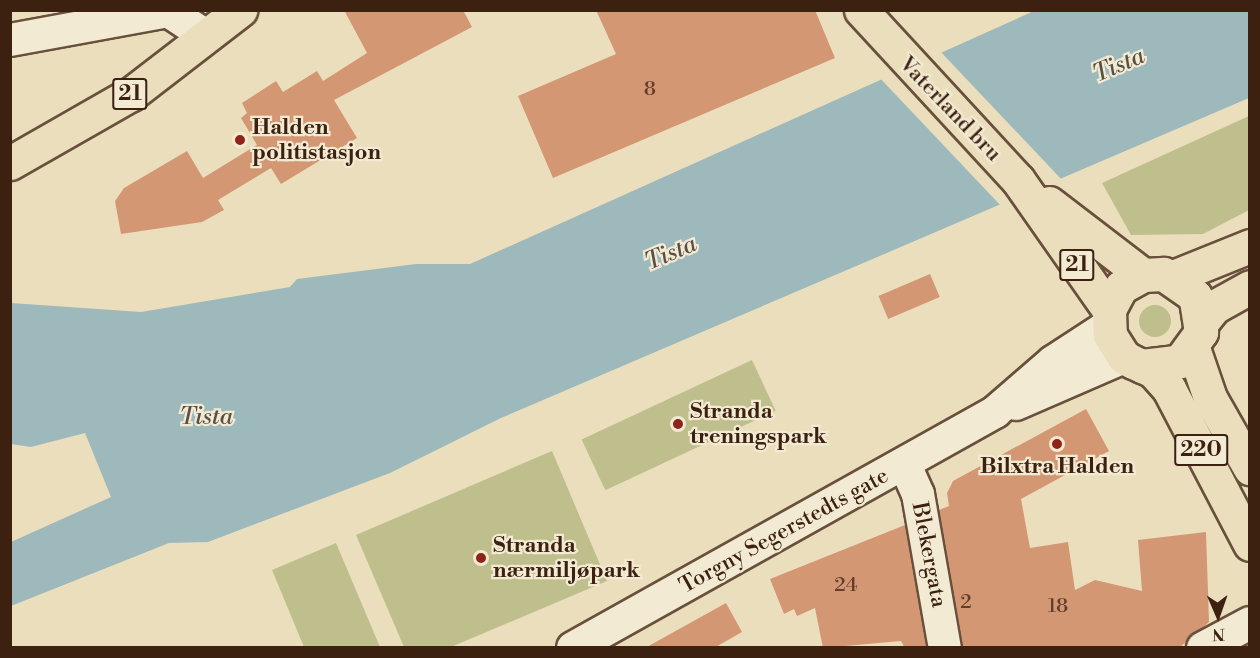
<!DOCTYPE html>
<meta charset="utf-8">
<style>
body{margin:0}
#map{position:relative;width:1260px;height:658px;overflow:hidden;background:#ebdebc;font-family:"Libre Bodoni",serif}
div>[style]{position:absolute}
.green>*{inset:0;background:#bebf8c;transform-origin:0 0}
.round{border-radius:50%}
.water>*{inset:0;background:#9eb9bc}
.pier>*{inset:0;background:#ebdebc}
.building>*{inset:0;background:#d49773;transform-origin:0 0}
.roads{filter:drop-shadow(2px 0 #68503c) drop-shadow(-2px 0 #68503c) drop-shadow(0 2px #68503c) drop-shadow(0 -2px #68503c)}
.minor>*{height:32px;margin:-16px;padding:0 16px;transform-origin:16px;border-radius:16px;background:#f2ead3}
.major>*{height:33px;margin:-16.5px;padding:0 16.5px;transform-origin:16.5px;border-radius:16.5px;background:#ebdebc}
.dots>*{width:16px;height:16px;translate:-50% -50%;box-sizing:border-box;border:3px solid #f2ead3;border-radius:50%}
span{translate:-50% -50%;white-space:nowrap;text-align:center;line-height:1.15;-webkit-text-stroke:4.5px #f2ead3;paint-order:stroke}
.number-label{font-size:20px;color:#623e2a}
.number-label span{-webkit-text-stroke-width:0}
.shield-label span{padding:2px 4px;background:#f2ead3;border:2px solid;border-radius:4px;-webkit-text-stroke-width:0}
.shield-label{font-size:21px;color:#3c2111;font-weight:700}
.street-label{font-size:22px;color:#3c2111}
.poi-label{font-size:22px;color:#3c2111;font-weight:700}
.left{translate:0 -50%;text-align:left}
.water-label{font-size:24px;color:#594f44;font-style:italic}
.frame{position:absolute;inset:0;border:12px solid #3c2111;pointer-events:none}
.north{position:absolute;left:1188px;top:586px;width:60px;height:60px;-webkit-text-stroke:4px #f2ead3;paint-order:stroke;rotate:178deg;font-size:16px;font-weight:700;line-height:24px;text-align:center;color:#3c2111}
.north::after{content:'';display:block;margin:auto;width:21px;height:27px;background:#3c2111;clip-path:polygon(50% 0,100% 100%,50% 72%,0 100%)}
</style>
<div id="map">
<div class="green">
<div style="clip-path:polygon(1249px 116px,1249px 210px,1203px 234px,1131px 235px,1102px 183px)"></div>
<div class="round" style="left:1139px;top:305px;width:32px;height:32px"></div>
<div style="left:752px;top:360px;width:56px;height:188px;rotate:65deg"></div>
<div style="clip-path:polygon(552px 451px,607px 581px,451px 647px,404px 647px,356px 535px)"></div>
<div style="clip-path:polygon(336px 543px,380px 647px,304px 647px,272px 570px)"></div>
</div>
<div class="water">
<div style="clip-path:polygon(1034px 11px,1249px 11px,1249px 98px,501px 418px,390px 473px,208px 542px,169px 543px,11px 606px,11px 542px,111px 497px,85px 433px,31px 447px,11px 444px,11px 303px,141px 312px,290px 287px,297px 279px,416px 264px,470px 264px)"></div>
</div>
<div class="pier">
<div style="clip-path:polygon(938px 49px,1063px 181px,1002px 207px,878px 76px)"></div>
</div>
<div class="building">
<div style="clip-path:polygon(344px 10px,463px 10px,472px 27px,334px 100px,357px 138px,281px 184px,271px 168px,218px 200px,224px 210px,202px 222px,121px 234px,115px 201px,124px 188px,187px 151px,203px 178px,257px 145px,241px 118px,247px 113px,242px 103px,276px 81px,283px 92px,317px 71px,323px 81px,367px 53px)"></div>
<div style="clip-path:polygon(596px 10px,815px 10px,835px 58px,553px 178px,518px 96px,616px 54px)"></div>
<div style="left:930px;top:274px;width:25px;height:56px;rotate:67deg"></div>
<div style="clip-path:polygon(1086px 409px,1109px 451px,1021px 499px,1030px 548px,1068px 542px,1075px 590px,1095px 580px,1142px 591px,1138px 540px,1206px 532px,1209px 622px,1179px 648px,963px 648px,939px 510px,949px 506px,947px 493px,953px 481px)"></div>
<div style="clip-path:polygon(905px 525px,927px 648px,905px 648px,901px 641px,823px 648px,815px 608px,797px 616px,794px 609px,784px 614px,770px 579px)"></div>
<div style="clip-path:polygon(726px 603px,742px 632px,714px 648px,645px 648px)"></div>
</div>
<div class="roads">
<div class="minor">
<div style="left:10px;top:40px;width:161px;rotate:-10.4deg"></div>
<div style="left:168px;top:11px;width:45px;rotate:33.3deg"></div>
<div style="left:1016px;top:404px;width:118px;rotate:-23.5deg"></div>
<div style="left:905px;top:465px;width:32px;rotate:66deg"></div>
<div style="left:918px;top:494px;width:156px;rotate:80.1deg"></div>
<div style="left:573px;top:648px;width:484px;rotate:-29.2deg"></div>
<div style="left:995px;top:412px;width:77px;rotate:-40.8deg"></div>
<div style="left:1053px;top:362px;width:66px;rotate:-33.2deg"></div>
<div style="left:1203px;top:648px;width:53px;rotate:-28deg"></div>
</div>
<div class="major">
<div style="left:861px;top:10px;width:231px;rotate:47.3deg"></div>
<div style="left:1018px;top:180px;width:159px;rotate:55deg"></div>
<div style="left:10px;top:163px;width:139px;rotate:-29.7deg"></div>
<div style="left:131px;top:94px;width:138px;rotate:-37.6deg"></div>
<div style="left:1049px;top:203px;width:118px;rotate:37.5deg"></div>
<div style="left:1173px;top:277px;width:83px;rotate:-21.9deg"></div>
<div style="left:1202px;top:322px;width:19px;rotate:-51deg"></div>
<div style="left:1214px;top:307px;width:41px;rotate:-29.1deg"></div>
<div style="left:1193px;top:348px;width:53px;rotate:71.2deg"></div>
<div style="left:1210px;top:398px;width:81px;rotate:60.3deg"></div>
<div style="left:1142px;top:366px;width:38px;rotate:-7deg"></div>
<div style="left:1180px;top:361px;width:36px;rotate:-54deg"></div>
<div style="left:1201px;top:332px;width:36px;rotate:-99deg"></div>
<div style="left:1195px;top:296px;width:39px;rotate:-145deg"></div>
<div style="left:1163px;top:274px;width:20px;rotate:177deg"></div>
<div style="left:1143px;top:275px;width:25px;rotate:151deg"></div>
<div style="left:1121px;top:287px;width:26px;rotate:118deg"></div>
<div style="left:1109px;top:310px;width:25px;rotate:88deg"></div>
<div style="left:1110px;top:335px;width:26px;rotate:58deg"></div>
<div style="left:1124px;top:357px;width:10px;rotate:29deg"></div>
<div style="left:1133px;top:362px;width:22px;rotate:24deg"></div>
<div style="left:1153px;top:371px;width:24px;rotate:48deg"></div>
<div style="left:1169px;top:389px;width:175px;rotate:62.4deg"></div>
</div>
</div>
<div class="dots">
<div style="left:240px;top:140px;background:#8f2418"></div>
<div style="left:678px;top:424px;background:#8f2418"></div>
<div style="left:1057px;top:444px;background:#8f2418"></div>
<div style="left:481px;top:558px;background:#8f2418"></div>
</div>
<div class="number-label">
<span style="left:650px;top:89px">8</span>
<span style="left:846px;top:585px">24</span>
<span style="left:966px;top:602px">2</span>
<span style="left:1058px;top:606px">18</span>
</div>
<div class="shield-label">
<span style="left:130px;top:94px">21</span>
<span style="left:1077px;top:265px">21</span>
<span style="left:1201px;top:450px">220</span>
</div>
<div class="street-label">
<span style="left:950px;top:109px;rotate:46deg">Vaterland bru</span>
<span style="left:784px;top:531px;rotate:-29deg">Torgny Segerstedts gate</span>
<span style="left:929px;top:555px;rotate:79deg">Blekergata</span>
</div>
<div class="poi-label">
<span class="left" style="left:252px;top:140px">Halden<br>politistasjon</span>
<span class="left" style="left:690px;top:424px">Stranda<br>treningspark</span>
<span style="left:1057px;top:467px">Bilxtra Halden</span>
<span class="left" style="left:493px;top:558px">Stranda<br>nærmiljøpark</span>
</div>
<div class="water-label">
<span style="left:1119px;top:66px;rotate:-23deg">Tista</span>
<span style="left:671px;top:254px;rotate:-23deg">Tista</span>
<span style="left:206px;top:418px">Tista</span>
</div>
<div class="frame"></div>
<div class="north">N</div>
</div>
